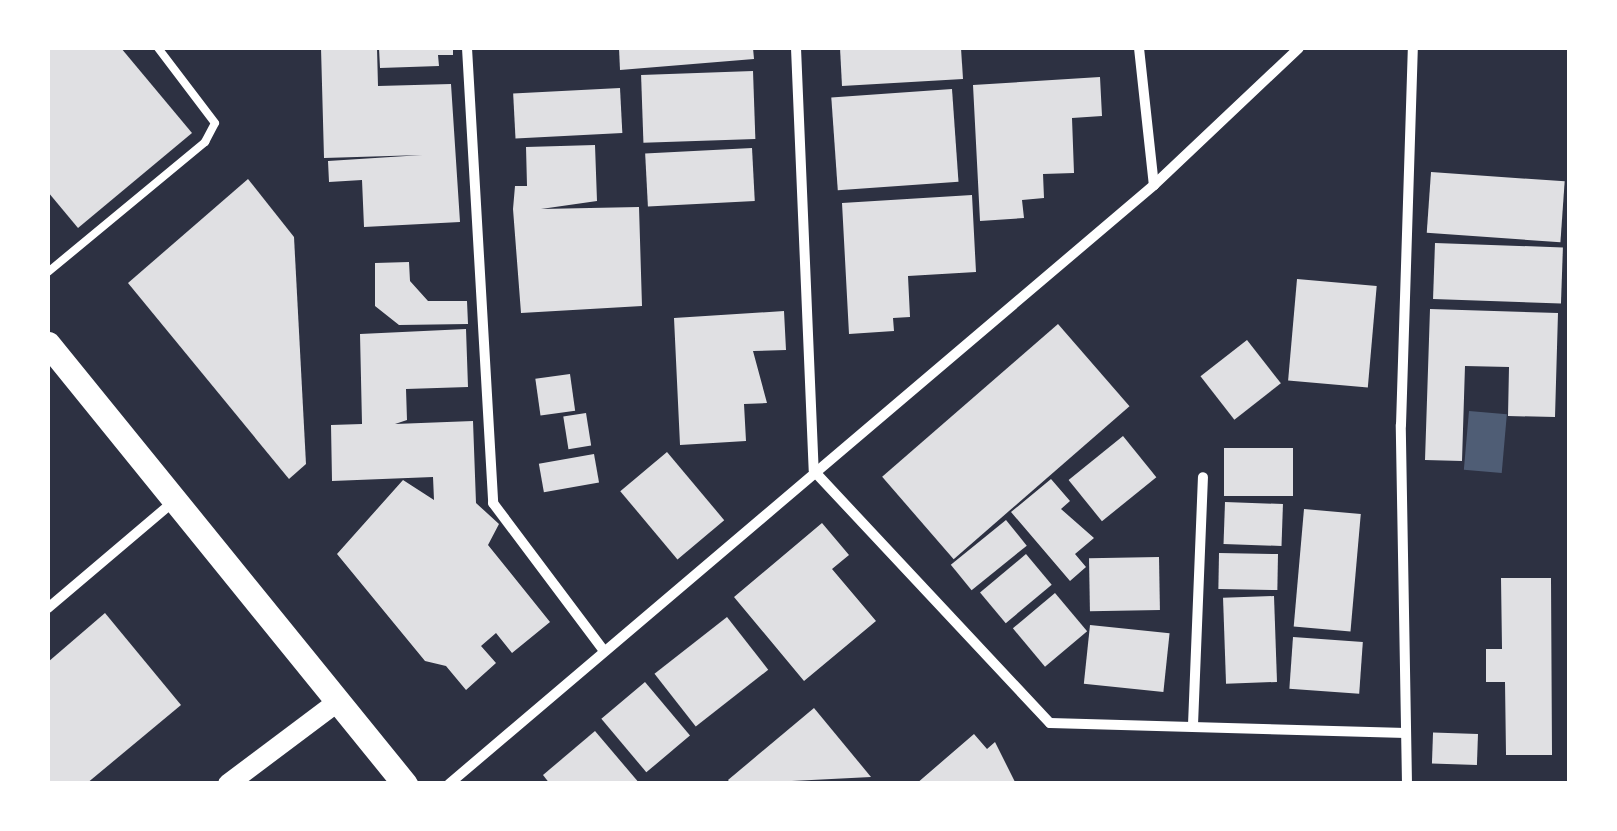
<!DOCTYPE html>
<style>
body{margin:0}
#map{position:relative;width:1617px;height:831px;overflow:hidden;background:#2d3142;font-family:"Archivo Narrow",sans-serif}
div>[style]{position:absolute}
.water>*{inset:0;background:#4f5d75;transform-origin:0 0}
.building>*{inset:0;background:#e0e0e3;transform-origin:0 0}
.service>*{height:8px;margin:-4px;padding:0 4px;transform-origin:4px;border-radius:4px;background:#fff}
.minor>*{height:10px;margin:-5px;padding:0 5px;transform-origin:5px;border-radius:5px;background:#fff}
.secondary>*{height:20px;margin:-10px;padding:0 10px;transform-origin:10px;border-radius:10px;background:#fff}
.primary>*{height:25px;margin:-12.5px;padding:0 12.5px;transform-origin:12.5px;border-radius:12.5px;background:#fff}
span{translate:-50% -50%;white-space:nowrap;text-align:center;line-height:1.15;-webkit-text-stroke:9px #fff;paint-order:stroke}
.frame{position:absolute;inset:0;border:50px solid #fff;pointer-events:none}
</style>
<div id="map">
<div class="water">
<div style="left:1469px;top:411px;width:38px;height:59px;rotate:5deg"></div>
</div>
<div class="building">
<div style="clip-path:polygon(48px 48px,121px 48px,192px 133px,78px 228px,48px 192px)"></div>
<div style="clip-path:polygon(321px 48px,377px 48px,378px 86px,451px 84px,460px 222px,364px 227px,362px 180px,329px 182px,328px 161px,422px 155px,324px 158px)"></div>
<div style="clip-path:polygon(379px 48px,453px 48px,453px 55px,438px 55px,439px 66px,380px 68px)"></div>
<div style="clip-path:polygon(619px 48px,753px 48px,754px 59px,620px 70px)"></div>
<div style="clip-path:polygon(840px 48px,961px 48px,963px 79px,842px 86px)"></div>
<div style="left:753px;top:71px;width:68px;height:112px;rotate:88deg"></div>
<div style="clip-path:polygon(1100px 77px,1102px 116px,1072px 118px,1074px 173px,1043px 174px,1044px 198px,1022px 200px,1024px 218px,980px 221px,973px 85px)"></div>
<div style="left:620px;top:88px;width:45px;height:107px;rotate:87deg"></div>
<div style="left:952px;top:89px;width:93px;height:121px;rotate:86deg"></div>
<div style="clip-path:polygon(595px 145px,597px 201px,541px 209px,639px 207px,642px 306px,521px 313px,513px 209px,515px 186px,527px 186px,526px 147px)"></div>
<div style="left:752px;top:148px;width:53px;height:107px;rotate:87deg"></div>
<div style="left:1431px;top:172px;width:134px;height:61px;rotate:4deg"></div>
<div style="clip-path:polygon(248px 179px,294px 237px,306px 464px,289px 479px,128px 283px)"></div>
<div style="clip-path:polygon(972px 195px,976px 272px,908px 276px,910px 317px,893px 318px,894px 331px,849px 334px,842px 203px)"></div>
<div style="left:1435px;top:243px;width:128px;height:56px;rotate:2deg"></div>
<div style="clip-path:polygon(409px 262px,410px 281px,428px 301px,467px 301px,468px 324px,399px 325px,375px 306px,375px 263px)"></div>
<div style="left:1297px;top:279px;width:80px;height:102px;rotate:5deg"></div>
<div style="clip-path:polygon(1430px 309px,1558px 313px,1555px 417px,1508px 416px,1509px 367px,1465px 366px,1462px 461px,1425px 460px)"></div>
<div style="clip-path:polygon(784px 311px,786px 350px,753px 351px,767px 403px,744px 404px,746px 441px,680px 445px,674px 318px)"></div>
<div style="left:1058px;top:324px;width:109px;height:233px;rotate:49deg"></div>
<div style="clip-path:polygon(466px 329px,468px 387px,406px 389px,407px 420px,395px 424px,473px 421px,476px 503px,499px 524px,488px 545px,550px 622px,512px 653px,496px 633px,481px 646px,496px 663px,466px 690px,446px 666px,425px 661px,337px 554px,403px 480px,434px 500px,433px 477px,332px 481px,331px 425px,362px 424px,360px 334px)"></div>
<div style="left:1247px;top:340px;width:55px;height:59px;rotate:52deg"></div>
<div style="left:570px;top:374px;width:37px;height:35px;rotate:82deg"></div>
<div style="left:586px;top:413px;width:33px;height:23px;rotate:81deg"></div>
<div style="left:1123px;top:436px;width:53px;height:70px;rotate:51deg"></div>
<div style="left:1224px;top:448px;width:69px;height:48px"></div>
<div style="left:667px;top:452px;width:89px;height:61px;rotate:50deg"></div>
<div style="left:594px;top:454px;width:29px;height:56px;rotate:80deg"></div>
<div style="clip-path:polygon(1051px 479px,1070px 501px,1061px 509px,1094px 538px,1075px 554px,1086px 567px,1070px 581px,1011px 512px)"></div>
<div style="left:1225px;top:502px;width:58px;height:42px;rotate:2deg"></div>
<div style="left:1304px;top:509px;width:57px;height:118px;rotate:5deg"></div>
<div style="left:1006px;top:520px;width:33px;height:71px;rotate:51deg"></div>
<div style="clip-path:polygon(822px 523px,849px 555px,832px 569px,876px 621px,804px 681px,734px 597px)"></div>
<div style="left:1219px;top:553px;width:59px;height:36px;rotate:1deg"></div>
<div style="left:1026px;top:554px;width:40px;height:60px;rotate:50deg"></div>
<div style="left:1159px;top:557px;width:53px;height:70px;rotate:89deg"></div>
<div style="clip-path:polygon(1501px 578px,1551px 578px,1552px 755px,1506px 755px,1505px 682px,1486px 682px,1486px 649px,1502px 649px)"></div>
<div style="left:1055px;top:593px;width:50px;height:55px;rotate:50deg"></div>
<div style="left:1274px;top:596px;width:86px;height:51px;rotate:88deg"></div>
<div style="clip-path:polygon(105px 613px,181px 705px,86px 784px,48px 784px,48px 662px)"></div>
<div style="left:727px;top:617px;width:67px;height:92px;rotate:52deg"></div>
<div style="left:1090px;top:625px;width:80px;height:59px;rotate:6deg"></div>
<div style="left:1293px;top:637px;width:70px;height:52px;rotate:4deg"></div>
<div style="left:645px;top:682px;width:70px;height:57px;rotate:50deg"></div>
<div style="clip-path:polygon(814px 708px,871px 777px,731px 784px,728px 780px)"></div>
<div style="clip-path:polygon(595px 731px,640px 784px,550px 784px,543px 775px)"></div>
<div style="clip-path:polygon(974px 734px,987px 749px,995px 742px,1016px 784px,916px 784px)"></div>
<div style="left:1478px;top:734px;width:31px;height:45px;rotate:92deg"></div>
</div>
<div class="service">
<div style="left:48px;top:272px;width:204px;rotate:-39.6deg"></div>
<div style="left:205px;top:142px;width:21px;rotate:-62deg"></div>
<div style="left:215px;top:123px;width:94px;rotate:-127.2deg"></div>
</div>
<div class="minor">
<div style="left:467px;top:48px;width:456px;rotate:86.7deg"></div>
<div style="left:493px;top:503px;width:185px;rotate:53.1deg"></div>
<div style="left:796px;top:48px;width:423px;rotate:87.6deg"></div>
<div style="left:814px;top:471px;width:345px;rotate:46.9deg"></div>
<div style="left:1050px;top:723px;width:356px;rotate:1.6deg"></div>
<div style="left:1139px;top:48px;width:138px;rotate:83.8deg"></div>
<div style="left:48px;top:608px;width:165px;rotate:-40.3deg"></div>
<div style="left:1193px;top:725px;width:248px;rotate:-87.7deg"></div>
<div style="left:449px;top:784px;width:925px;rotate:-40.35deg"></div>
<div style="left:1154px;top:185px;width:199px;rotate:-43.4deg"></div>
<div style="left:1407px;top:784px;width:359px;rotate:-91deg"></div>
<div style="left:1401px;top:425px;width:377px;rotate:-88.2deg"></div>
</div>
<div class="secondary">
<div style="left:228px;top:784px;width:135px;rotate:-36.9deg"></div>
</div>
<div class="primary">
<div style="left:48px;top:344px;width:567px;rotate:50.95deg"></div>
</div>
<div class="frame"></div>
</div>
